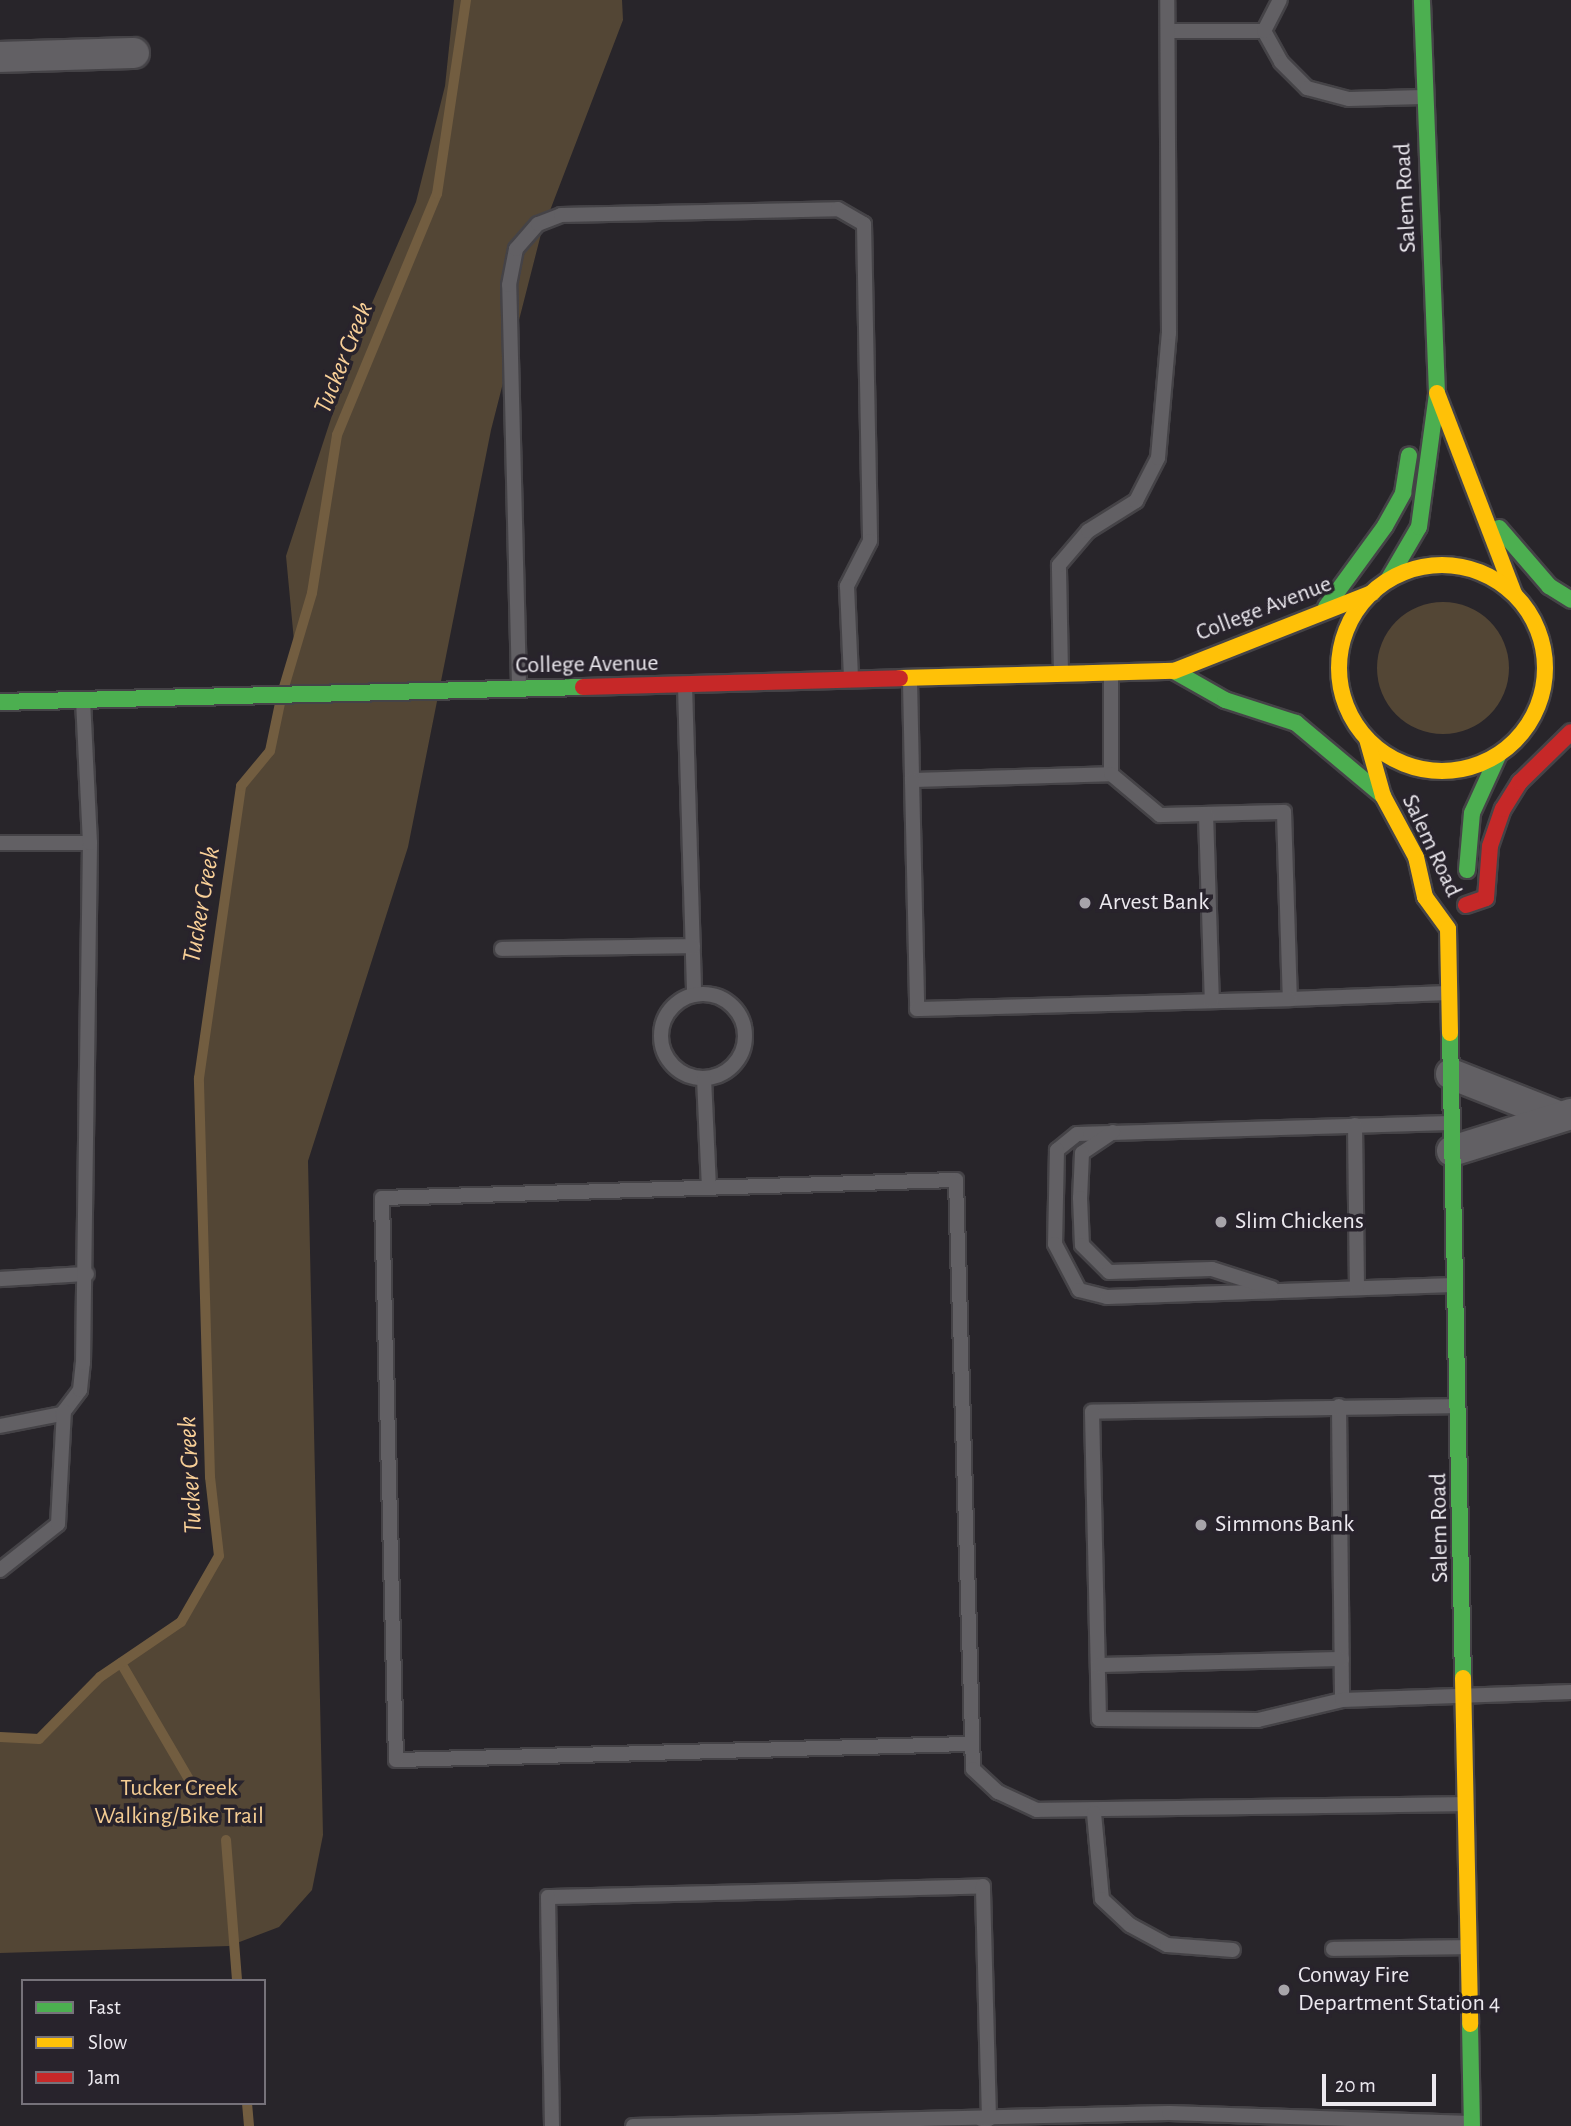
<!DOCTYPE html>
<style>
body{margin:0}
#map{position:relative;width:1571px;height:2126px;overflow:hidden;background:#28252a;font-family:"Alegreya Sans",sans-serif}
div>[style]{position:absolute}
.green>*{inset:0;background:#534635}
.round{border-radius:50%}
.stream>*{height:10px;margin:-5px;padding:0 5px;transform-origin:5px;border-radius:5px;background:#725d40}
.roads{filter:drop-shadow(2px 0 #454347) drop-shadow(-2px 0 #454347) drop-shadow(0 2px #454347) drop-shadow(0 -2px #454347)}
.lane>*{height:14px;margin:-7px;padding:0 7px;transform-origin:7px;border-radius:7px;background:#626064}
.lane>.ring{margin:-7px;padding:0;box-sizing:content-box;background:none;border:14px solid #626064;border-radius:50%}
.street>*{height:30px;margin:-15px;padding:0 15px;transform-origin:15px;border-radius:15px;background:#626064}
.fast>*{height:16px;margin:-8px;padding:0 8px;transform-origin:8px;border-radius:8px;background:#4caf50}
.slow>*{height:16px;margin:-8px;padding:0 8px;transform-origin:8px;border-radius:8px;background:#ffc107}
.slow>.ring{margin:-8px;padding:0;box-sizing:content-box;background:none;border:16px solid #ffc107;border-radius:50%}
.jam>*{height:16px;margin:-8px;padding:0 8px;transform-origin:8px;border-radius:8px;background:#c62828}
.dots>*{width:19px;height:19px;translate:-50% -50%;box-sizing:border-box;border:4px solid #28232c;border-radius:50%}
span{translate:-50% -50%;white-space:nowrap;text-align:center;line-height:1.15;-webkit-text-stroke:7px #28232c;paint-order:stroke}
.street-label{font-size:24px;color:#ece9ef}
.poi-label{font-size:24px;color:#ece9ef}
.left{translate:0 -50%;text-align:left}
.park-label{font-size:24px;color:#f4cc93}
.water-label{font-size:26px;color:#f8cf97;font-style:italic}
.legend{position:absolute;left:21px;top:1979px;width:245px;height:126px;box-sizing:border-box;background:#28232c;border:2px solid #76727a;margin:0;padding:9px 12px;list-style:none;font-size:21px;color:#ece9ef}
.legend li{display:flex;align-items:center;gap:14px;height:35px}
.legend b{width:35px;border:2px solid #76727a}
.scale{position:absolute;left:1322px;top:2074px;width:114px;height:32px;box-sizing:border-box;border:4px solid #ece9ef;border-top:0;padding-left:9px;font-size:21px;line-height:24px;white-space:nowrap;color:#ece9ef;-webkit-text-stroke:5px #28232c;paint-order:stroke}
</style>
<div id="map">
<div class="green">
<div style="clip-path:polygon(454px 0,622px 0,623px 20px,541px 234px,491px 430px,408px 847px,308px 1161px,323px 1835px,312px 1890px,279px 1927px,229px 1946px,0 1953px,0 1737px,40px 1739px,100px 1677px,181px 1622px,219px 1556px,210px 1477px,199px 1078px,216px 943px,241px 786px,270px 751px,294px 641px,286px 556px,359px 333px,416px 202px,445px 86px)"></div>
<div class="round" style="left:1377px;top:602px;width:132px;height:132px"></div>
</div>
<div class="stream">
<div style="left:284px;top:687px;width:98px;rotate:-73.4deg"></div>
<div style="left:312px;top:593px;width:160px;rotate:-81deg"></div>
<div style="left:337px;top:435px;width:261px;rotate:-67.5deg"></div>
<div style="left:437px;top:194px;width:196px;rotate:-81.5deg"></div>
<div style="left:121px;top:1663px;width:143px;rotate:59.7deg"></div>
<div style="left:0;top:1737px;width:39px;rotate:3deg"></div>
<div style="left:39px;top:1739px;width:87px;rotate:-45.5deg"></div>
<div style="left:100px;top:1677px;width:98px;rotate:-34.2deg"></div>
<div style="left:181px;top:1622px;width:76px;rotate:-60.1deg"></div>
<div style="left:219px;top:1556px;width:80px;rotate:-96.5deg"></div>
<div style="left:210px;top:1477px;width:399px;rotate:-91.6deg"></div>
<div style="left:199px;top:1078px;width:295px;rotate:-81.8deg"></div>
<div style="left:241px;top:786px;width:45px;rotate:-50.4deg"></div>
<div style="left:270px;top:751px;width:49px;rotate:-78.2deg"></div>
<div style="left:226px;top:1840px;width:141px;rotate:85.5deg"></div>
<div style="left:247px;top:2103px;width:23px;rotate:85deg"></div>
</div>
<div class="roads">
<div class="lane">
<div style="left:1170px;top:31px;width:94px"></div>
<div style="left:1264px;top:31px;width:35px;rotate:61deg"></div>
<div style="left:1281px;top:62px;width:37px;rotate:45deg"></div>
<div style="left:1307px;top:88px;width:43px;rotate:14.7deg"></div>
<div style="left:1349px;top:99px;width:74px;rotate:-1.5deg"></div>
<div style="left:1264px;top:31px;width:35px;rotate:-63deg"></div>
<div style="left:1061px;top:674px;width:109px;rotate:-91.1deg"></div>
<div style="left:1059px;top:565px;width:45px;rotate:-49.5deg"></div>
<div style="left:1088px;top:531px;width:57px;rotate:-32deg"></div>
<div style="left:1136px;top:501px;width:48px;rotate:-62.9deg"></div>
<div style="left:1158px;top:458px;width:125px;rotate:-85deg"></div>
<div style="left:1169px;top:333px;width:333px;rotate:-90.3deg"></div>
<div style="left:910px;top:681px;width:99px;rotate:88.8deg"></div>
<div style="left:912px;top:780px;width:199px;rotate:-1.7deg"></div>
<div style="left:1111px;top:774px;width:101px;rotate:-90deg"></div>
<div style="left:519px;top:685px;width:400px;rotate:-91.4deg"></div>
<div style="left:509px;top:285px;width:37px;rotate:-79deg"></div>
<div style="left:516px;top:249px;width:33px;rotate:-49deg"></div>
<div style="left:538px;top:224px;width:25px;rotate:-21deg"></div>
<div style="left:561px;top:215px;width:277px;rotate:-1.2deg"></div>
<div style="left:838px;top:209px;width:30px;rotate:30deg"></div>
<div style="left:864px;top:224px;width:317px;rotate:88.9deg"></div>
<div style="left:870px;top:541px;width:51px;rotate:117.1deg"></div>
<div style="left:847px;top:586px;width:90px;rotate:87.5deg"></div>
<div style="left:685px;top:686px;width:309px;rotate:88.3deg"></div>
<div style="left:1111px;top:774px;width:64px;rotate:39.9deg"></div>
<div style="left:1160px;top:815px;width:124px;rotate:-1.4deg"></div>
<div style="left:1284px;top:812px;width:187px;rotate:88.2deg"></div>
<div style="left:1290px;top:999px;width:158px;rotate:-2.2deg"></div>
<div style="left:912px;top:780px;width:229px;rotate:88.7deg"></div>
<div style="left:917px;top:1009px;width:373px;rotate:-1.5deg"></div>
<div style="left:1206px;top:814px;width:187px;rotate:88.2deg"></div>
<div style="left:0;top:843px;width:90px"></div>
<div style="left:502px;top:949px;width:191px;rotate:-0.9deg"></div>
<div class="ring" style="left:661px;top:994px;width:70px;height:70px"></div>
<div style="left:704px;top:1078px;width:109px;rotate:87.4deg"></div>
<div style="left:1450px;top:1123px;width:373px;rotate:178.3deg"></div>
<div style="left:1077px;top:1134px;width:26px;rotate:141deg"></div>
<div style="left:1057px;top:1150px;width:94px;rotate:91.2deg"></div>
<div style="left:1055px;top:1244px;width:52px;rotate:62.4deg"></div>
<div style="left:1079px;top:1290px;width:29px;rotate:14deg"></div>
<div style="left:1107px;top:1297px;width:347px;rotate:-2deg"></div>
<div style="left:1355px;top:1125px;width:163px;rotate:89.3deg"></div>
<div style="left:1113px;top:1132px;width:37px;rotate:146deg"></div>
<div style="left:1082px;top:1153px;width:45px;rotate:92.5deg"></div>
<div style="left:1080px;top:1198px;width:47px;rotate:87.6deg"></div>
<div style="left:1082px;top:1245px;width:38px;rotate:45deg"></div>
<div style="left:1109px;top:1272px;width:103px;rotate:-1.7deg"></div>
<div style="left:1212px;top:1269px;width:63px;rotate:17.6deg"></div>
<div style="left:0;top:1279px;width:87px;rotate:-3.3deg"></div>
<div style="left:1339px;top:1406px;width:294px;rotate:89.4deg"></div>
<div style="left:1457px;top:1406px;width:365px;rotate:179.1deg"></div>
<div style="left:1092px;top:1412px;width:307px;rotate:88.7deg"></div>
<div style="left:1099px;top:1719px;width:159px;rotate:0.4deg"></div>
<div style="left:1258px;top:1720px;width:86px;rotate:-13.4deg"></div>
<div style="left:1342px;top:1700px;width:229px;rotate:-2deg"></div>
<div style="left:0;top:1426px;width:63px;rotate:-11deg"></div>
<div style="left:62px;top:1414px;width:30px;rotate:-53deg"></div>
<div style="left:80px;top:1390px;width:27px;rotate:-84deg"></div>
<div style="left:83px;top:1363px;width:520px;rotate:-89.23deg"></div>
<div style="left:90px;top:843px;width:141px;rotate:-92.8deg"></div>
<div style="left:0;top:1570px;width:74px;rotate:-38.4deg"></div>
<div style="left:58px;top:1524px;width:113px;rotate:-87deg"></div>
<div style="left:1098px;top:1665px;width:244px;rotate:-1.4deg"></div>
<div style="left:967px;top:1744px;width:571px;rotate:178.39deg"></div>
<div style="left:396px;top:1760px;width:562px;rotate:-91.43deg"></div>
<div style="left:382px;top:1198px;width:574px;rotate:-1.8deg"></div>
<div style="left:956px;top:1180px;width:589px;rotate:88.35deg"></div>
<div style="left:973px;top:1769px;width:34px;rotate:43deg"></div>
<div style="left:998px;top:1792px;width:43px;rotate:24.8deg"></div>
<div style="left:1037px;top:1810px;width:429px;rotate:-0.8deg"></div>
<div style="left:1094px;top:1813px;width:86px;rotate:84.7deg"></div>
<div style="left:1102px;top:1899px;width:38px;rotate:43deg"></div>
<div style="left:1130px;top:1925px;width:42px;rotate:28.4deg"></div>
<div style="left:1167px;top:1945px;width:66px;rotate:4.3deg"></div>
<div style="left:548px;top:1897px;width:435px;rotate:-1.4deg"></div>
<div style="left:548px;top:1897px;width:229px;rotate:89deg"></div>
<div style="left:1333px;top:1949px;width:135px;rotate:-0.8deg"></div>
<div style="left:981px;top:2119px;width:8px"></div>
<div style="left:989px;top:2119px;width:233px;rotate:-91.5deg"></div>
<div style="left:633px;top:2126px;width:536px;rotate:-1.39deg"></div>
<div style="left:1169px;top:2113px;width:302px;rotate:1.9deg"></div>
</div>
<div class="street">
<div style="left:0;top:57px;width:134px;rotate:-1.7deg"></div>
<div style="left:1451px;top:1074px;width:112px;rotate:21.5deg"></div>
<div style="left:1452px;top:1151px;width:125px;rotate:-17.3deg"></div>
</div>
<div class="fast">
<div style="left:1499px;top:528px;width:77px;rotate:49.2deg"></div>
<div style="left:1549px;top:586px;width:26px;rotate:32deg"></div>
<div style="left:1388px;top:580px;width:61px;rotate:-59.7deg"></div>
<div style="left:1419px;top:527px;width:135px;rotate:-82.3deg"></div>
<div style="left:1437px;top:393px;width:393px;rotate:-92.2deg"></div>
<div style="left:1326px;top:607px;width:100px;rotate:-53.9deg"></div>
<div style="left:1385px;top:526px;width:38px;rotate:-61deg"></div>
<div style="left:1403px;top:493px;width:38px;rotate:-81deg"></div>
<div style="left:1174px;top:671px;width:59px;rotate:29.6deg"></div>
<div style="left:1225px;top:700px;width:75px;rotate:17.9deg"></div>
<div style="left:1296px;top:723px;width:114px;rotate:40deg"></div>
<div style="left:0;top:702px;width:583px;rotate:-1.47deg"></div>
<div style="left:1467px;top:870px;width:57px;rotate:-85deg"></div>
<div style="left:1472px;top:813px;width:63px;rotate:-65.5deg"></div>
<div style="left:1450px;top:1033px;width:645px;rotate:88.85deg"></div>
<div style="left:1470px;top:2024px;width:102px;rotate:88.9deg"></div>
</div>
<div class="slow">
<div style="left:1437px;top:393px;width:215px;rotate:69deg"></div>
<div class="ring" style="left:1339px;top:565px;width:190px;height:190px"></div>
<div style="left:900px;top:678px;width:274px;rotate:-1.5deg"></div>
<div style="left:1174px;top:671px;width:213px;rotate:-21.5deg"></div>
<div style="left:1367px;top:739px;width:59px;rotate:74.3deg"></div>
<div style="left:1383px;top:796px;width:69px;rotate:61.6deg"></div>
<div style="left:1416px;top:857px;width:41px;rotate:77.3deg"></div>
<div style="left:1425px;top:897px;width:39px;rotate:54deg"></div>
<div style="left:1448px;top:929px;width:104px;rotate:88.9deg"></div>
<div style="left:1463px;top:1678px;width:346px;rotate:88.8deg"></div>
</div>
<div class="jam">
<div style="left:583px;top:687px;width:317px;rotate:-1.6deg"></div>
<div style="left:1466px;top:905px;width:21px;rotate:-19deg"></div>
<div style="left:1486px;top:898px;width:52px;rotate:-85.6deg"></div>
<div style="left:1490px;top:846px;width:39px;rotate:-71deg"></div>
<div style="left:1503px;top:809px;width:32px;rotate:-58deg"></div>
<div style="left:1520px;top:782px;width:71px;rotate:-44.4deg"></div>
</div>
</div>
<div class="dots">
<div style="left:1085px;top:903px;background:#a7a4aa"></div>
<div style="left:1221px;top:1222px;background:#a7a4aa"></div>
<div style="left:1201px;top:1525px;background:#a7a4aa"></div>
<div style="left:1284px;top:1990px;background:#a7a4aa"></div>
</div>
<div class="street-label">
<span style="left:1406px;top:198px;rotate:-93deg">Salem Road</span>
<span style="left:1264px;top:609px;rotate:-21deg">College Avenue</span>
<span style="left:587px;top:665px;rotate:-1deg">College Avenue</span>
<span style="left:1431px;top:846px;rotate:65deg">Salem Road</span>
<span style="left:1440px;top:1528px;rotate:-91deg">Salem Road</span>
</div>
<div class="poi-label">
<span class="left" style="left:1099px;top:903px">Arvest Bank</span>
<span class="left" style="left:1235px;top:1222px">Slim Chickens</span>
<span class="left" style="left:1215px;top:1525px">Simmons Bank</span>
<span class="left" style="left:1298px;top:1990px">Conway Fire<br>Department Station 4</span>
</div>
<div class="park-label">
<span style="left:179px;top:1803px">Tucker Creek<br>Walking/Bike Trail</span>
</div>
<div class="water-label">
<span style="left:344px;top:358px;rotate:-68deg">Tucker Creek</span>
<span style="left:202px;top:905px;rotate:-80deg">Tucker Creek</span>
<span style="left:191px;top:1475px;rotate:-93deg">Tucker Creek</span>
</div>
<ul class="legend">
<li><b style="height:9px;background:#4caf50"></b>Fast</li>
<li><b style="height:9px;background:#ffc107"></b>Slow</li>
<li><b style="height:9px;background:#c62828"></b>Jam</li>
</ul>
<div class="scale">20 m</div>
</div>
